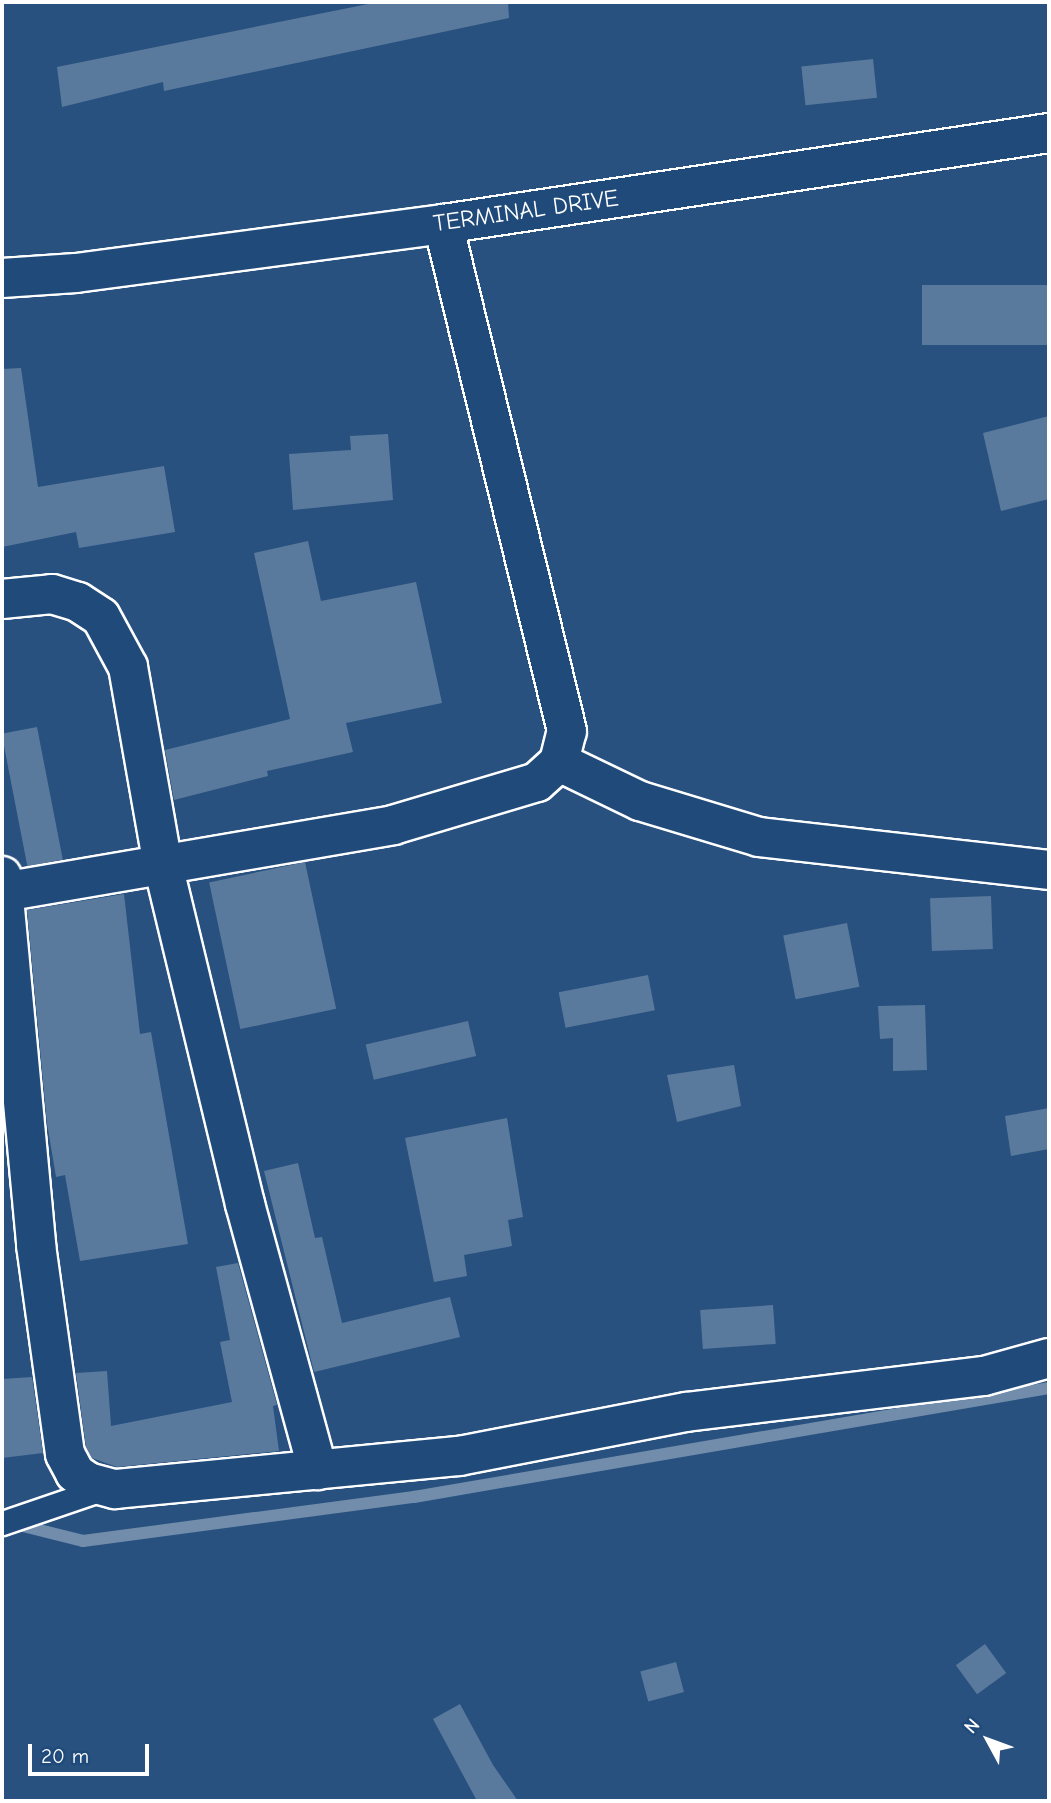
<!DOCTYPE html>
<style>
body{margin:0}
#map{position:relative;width:1051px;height:1803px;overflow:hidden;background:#28517f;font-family:"Comic Neue",sans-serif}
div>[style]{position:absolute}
.stream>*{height:12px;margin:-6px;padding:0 6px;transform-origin:6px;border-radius:6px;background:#718dab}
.building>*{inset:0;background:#5a7a9d;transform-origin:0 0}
.roads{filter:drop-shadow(2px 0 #fff) drop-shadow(-2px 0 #fff) drop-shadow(0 2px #fff) drop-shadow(0 -2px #fff)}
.lane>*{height:23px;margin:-11.5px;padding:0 11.5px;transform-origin:11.5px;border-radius:11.5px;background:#1f4a7a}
.street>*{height:38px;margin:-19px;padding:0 19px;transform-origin:19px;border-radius:19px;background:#1f4a7a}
span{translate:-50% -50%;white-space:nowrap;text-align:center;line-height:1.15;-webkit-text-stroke:5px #1f4a7a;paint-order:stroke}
.street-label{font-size:24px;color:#fff}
.frame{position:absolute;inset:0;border:4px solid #fff;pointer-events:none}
.north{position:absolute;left:953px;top:1705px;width:70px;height:70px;-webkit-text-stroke:5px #1f4a7a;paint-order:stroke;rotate:311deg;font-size:19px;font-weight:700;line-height:28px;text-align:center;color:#fff}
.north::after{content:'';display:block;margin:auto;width:24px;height:32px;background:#fff;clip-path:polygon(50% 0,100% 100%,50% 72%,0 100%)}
.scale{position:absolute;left:28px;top:1744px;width:121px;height:32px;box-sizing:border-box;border:4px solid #fff;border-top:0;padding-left:9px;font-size:21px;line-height:24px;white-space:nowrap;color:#fff;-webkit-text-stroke:5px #1f4a7a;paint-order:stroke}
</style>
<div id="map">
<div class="stream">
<div style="left:11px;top:1523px;width:74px;rotate:14deg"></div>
<div style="left:83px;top:1541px;width:334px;rotate:-7.6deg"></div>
<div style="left:414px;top:1497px;width:644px;rotate:-9.74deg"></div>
</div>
<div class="building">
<div style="clip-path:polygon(378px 2px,508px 2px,509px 18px,164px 91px,163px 82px,62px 107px,57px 67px)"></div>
<div style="left:873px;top:59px;width:39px;height:72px;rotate:84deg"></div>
<div style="left:1049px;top:285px;width:60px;height:127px;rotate:90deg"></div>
<div style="clip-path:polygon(21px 368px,38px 487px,164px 466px,175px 532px,79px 548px,76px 532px,2px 547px,2px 369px)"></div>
<div style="clip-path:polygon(1049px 416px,1049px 499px,1001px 511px,983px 433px)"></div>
<div style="clip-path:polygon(388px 434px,393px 500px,293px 510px,289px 454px,351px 450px,350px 436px)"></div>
<div style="clip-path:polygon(308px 541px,321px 601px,416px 582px,442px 703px,346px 723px,353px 752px,267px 771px,268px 776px,174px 800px,165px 750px,290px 719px,254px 553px)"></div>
<div style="left:37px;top:727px;width:135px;height:36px;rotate:79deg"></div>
<div style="left:305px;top:862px;width:150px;height:98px;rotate:78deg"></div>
<div style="clip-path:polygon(124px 894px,140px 1034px,151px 1032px,188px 1244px,80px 1261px,65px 1175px,56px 1177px,47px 1123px,27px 910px)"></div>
<div style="left:991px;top:896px;width:53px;height:61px;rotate:88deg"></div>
<div style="left:847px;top:923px;width:65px;height:65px;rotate:79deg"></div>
<div style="left:648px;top:975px;width:36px;height:91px;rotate:79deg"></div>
<div style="clip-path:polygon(925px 1005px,927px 1070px,893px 1071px,893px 1038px,880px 1039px,878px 1006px)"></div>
<div style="left:468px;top:1021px;width:36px;height:105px;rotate:77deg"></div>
<div style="clip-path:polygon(734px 1065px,741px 1106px,677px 1122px,667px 1075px)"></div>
<div style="clip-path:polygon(1049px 1108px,1049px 1149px,1011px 1156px,1005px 1116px)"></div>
<div style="clip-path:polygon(507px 1118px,523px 1217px,508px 1220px,512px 1246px,464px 1255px,467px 1276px,434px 1282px,405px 1138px)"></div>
<div style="clip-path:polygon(298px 1163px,315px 1238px,322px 1237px,342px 1323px,450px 1297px,460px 1337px,314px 1372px,264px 1171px)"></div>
<div style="clip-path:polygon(238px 1263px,277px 1405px,273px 1406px,279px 1451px,117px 1467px,92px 1458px,86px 1447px,76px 1373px,107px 1371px,111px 1426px,232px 1402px,220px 1342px,230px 1340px,216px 1267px)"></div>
<div style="left:773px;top:1305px;width:39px;height:73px;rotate:86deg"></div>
<div style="clip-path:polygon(32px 1377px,43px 1453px,2px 1458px,2px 1379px)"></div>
<div style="left:985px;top:1644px;width:36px;height:36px;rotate:54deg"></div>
<div style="left:676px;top:1662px;width:31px;height:37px;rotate:75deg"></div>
<div style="clip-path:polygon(460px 1704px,493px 1765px,518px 1801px,477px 1801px,433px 1719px)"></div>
</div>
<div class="roads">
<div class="lane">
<div style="left:2px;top:1523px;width:109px;rotate:-18.8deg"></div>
</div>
<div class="street">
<div style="left:2px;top:278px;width:74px;rotate:-3.9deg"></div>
<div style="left:76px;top:273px;width:370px;rotate:-7.6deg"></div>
<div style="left:443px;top:224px;width:613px;rotate:-8.54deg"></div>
<div style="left:2px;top:599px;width:50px;rotate:-5.7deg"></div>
<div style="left:52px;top:594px;width:27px;rotate:17deg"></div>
<div style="left:78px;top:602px;width:27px;rotate:33deg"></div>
<div style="left:101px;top:617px;width:57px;rotate:61.6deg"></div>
<div style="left:128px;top:667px;width:201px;rotate:80deg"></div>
<div style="left:163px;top:865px;width:349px;rotate:76.4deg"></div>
<div style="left:245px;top:1204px;width:276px;rotate:74.7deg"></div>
<div style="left:559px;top:762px;width:90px;rotate:25.7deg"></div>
<div style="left:640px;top:801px;width:124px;rotate:16.8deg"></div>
<div style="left:759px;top:837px;width:292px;rotate:6.5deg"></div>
<div style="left:2px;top:876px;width:371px;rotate:84.7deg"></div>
<div style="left:36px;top:1245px;width:211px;rotate:82.1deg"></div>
<div style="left:65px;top:1454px;width:21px;rotate:62deg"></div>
<div style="left:75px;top:1473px;width:16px;rotate:35deg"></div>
<div style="left:88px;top:1482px;width:28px;rotate:15deg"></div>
<div style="left:115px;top:1489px;width:346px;rotate:-5.5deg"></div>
<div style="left:459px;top:1456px;width:231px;rotate:-11deg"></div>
<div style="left:686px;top:1412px;width:300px;rotate:-6.9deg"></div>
<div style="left:984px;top:1376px;width:67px;rotate:-15.5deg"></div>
<div style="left:3px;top:892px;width:396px;rotate:-9.7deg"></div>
<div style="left:393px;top:825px;width:150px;rotate:-16.6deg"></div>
<div style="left:537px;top:782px;width:30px;rotate:-42deg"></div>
<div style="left:559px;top:762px;width:32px;rotate:-76deg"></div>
<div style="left:567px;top:731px;width:522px;rotate:-103.74deg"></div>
</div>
</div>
<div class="street-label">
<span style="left:526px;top:211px;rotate:-8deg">TERMINAL DRIVE</span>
</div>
<div class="frame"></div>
<div class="north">N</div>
<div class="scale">20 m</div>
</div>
